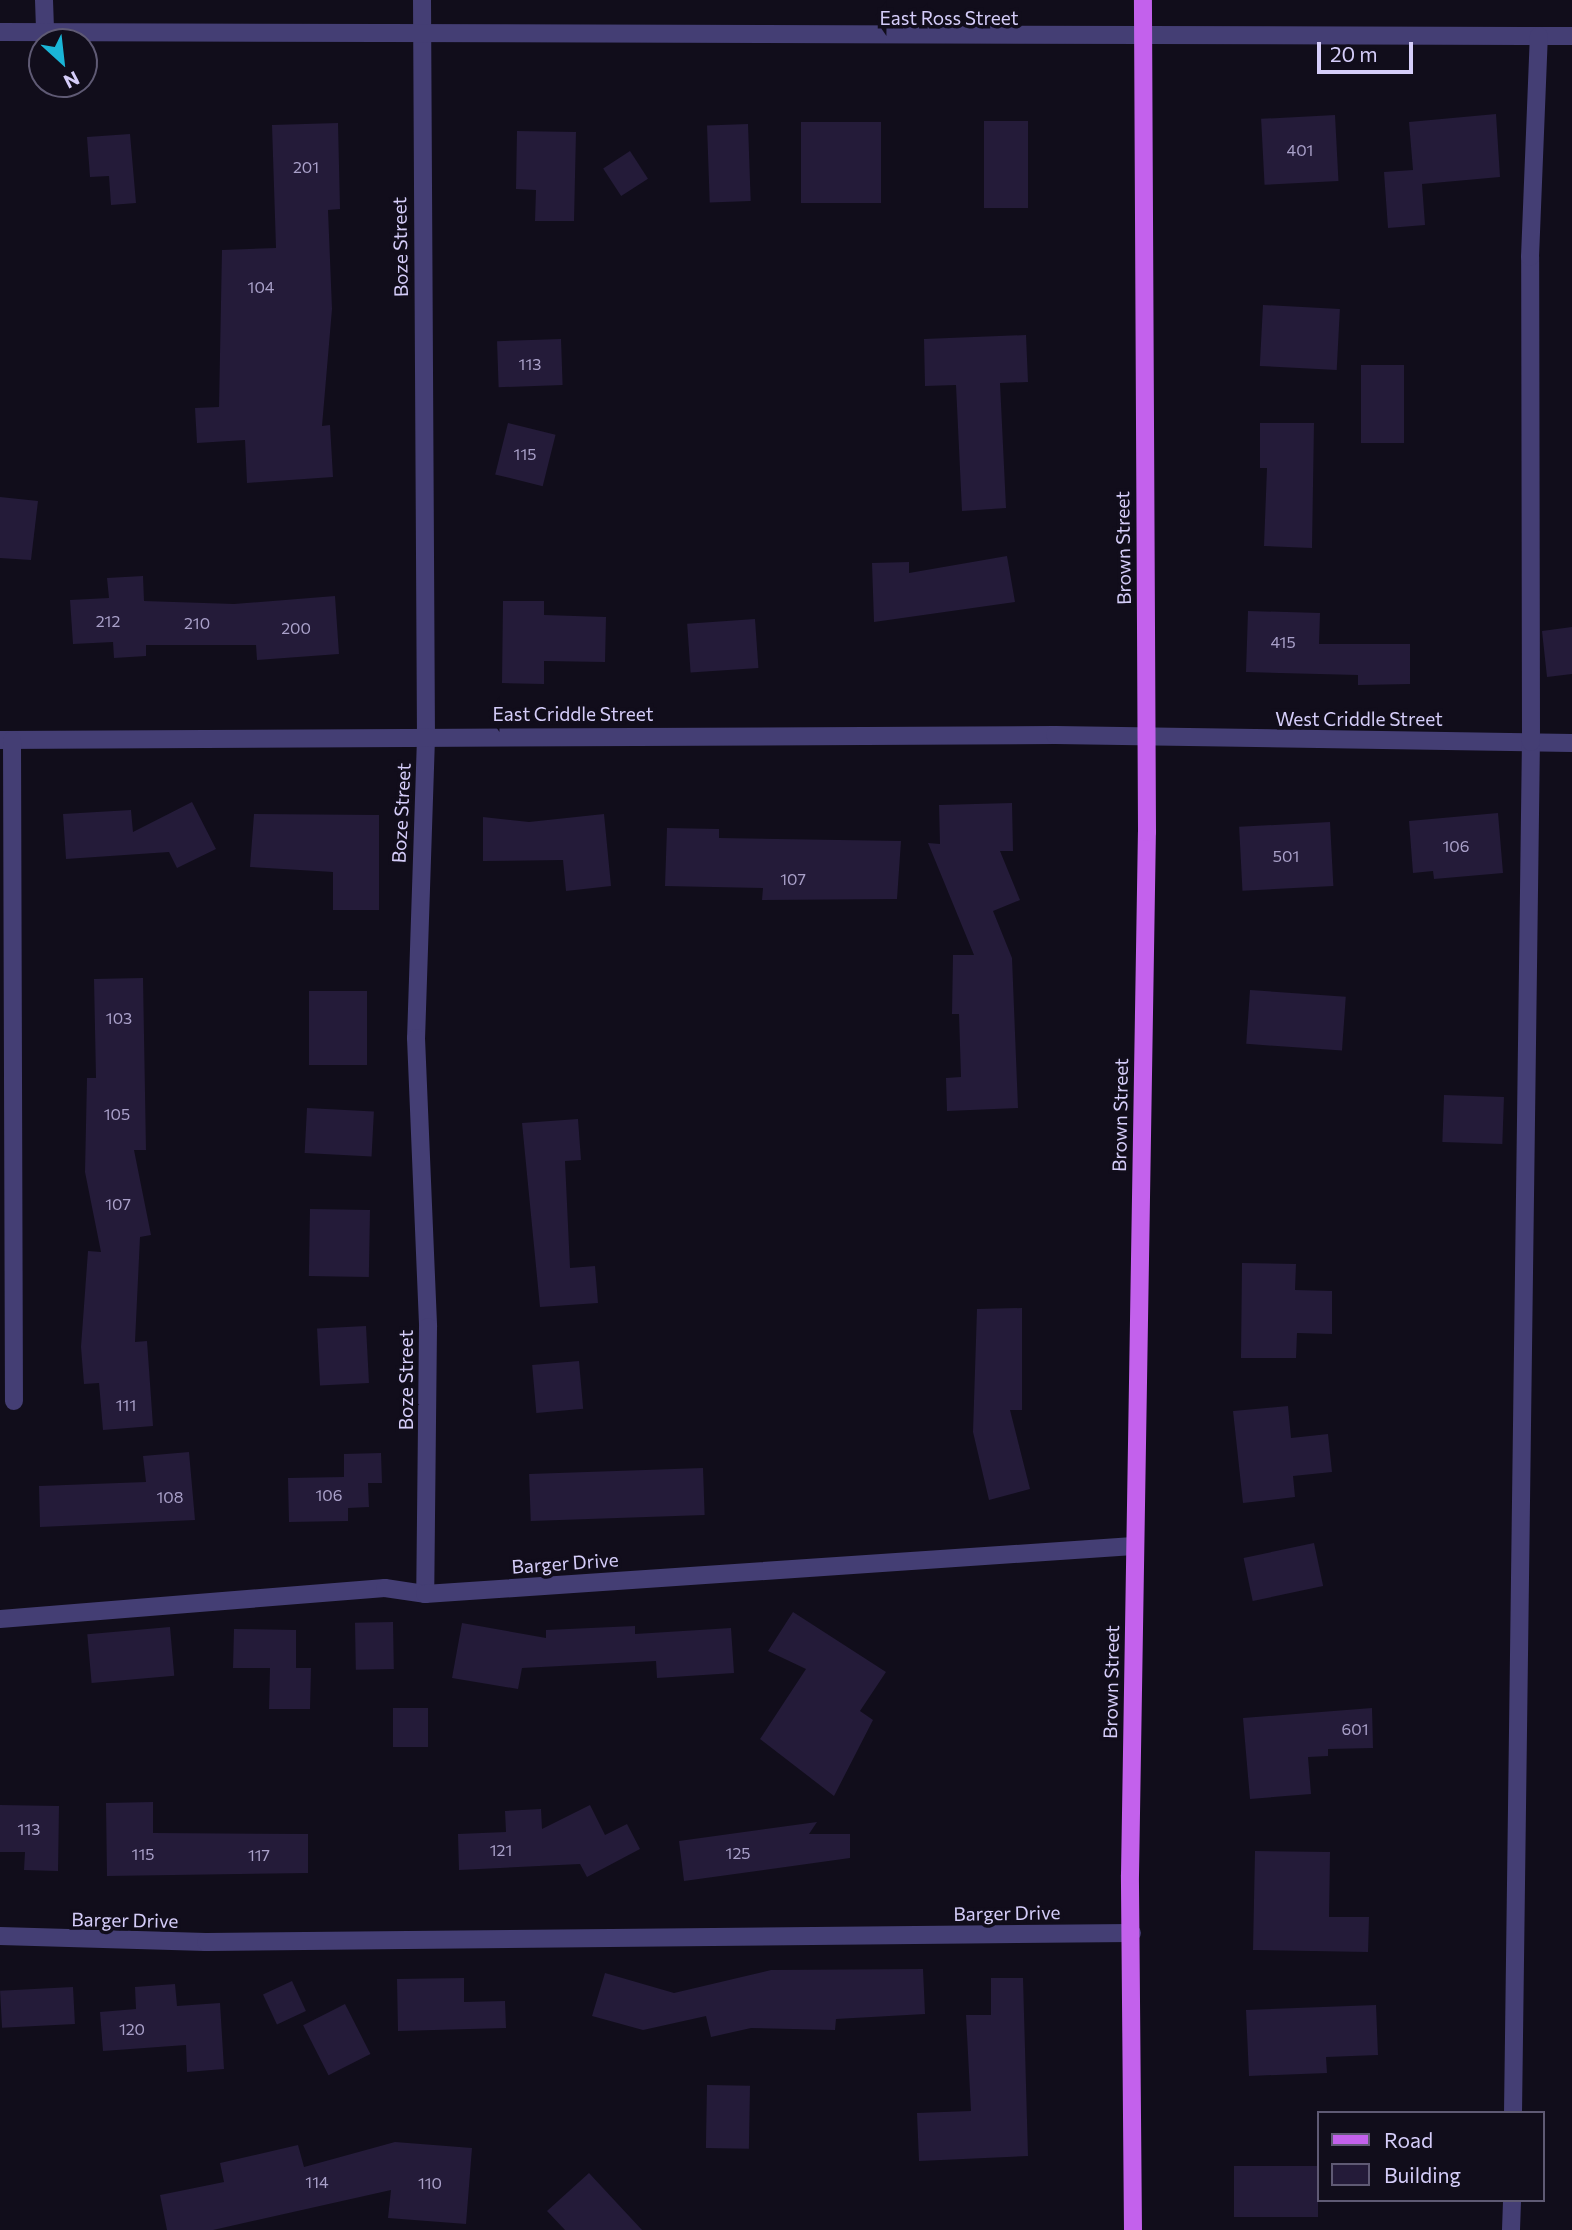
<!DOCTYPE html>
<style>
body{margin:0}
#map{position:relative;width:1572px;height:2230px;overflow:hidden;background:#110d1b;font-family:Commissioner,sans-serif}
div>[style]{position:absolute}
.building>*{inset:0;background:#241b39;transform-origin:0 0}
.minor>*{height:18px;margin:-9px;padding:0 9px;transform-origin:9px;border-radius:9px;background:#443e74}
.major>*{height:18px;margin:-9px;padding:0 9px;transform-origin:9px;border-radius:9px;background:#c361ec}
span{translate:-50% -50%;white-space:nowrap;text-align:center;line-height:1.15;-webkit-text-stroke:7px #110d1b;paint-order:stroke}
.number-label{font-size:16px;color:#a9a0c9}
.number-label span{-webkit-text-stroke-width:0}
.street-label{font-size:19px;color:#d5cdf9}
.legend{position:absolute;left:1317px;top:2111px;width:228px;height:91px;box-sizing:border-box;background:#110d1b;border:2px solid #5f5a74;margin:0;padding:9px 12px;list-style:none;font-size:21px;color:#d5cdf9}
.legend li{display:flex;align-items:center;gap:14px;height:35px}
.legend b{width:35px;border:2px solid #5f5a74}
.north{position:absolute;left:28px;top:28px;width:70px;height:70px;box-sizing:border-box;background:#110d1b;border:2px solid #5f5a74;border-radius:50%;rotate:153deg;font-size:19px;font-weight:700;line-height:28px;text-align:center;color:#d5cdf9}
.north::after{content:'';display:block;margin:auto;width:24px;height:32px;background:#1ab5d7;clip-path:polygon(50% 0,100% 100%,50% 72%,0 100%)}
.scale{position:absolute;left:1317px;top:42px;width:96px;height:32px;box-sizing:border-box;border:4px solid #d5cdf9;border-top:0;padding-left:9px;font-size:21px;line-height:24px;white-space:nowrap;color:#d5cdf9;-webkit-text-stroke:5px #110d1b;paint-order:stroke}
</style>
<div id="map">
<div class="building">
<div style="clip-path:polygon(1496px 114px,1500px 177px,1422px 184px,1425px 225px,1388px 228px,1384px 172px,1413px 170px,1409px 122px)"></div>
<div style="left:1335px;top:115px;width:66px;height:74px;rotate:87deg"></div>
<div style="left:984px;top:121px;width:44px;height:87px"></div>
<div style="left:881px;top:122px;width:81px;height:80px;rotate:90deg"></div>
<div style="clip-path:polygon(338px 123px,340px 209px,328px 210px,332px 309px,322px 426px,330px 425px,333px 477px,247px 483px,245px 440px,197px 443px,195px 408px,219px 407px,222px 250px,276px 248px,272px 125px)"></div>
<div style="left:748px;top:124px;width:77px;height:41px;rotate:88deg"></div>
<div style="clip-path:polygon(517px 131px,576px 132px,574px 221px,535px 221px,536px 190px,516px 189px)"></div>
<div style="clip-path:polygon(130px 134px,136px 203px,111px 205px,109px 176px,90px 177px,87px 137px)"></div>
<div style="left:630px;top:151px;width:33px;height:32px;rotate:57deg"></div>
<div style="left:1263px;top:305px;width:77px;height:61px;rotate:3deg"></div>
<div style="clip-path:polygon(1026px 335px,1028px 382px,1000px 383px,1006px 508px,962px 511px,956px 385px,925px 386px,924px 339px)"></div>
<div style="left:561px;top:339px;width:46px;height:64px;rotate:88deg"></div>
<div style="left:1361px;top:365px;width:43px;height:78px"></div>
<div style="left:508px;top:423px;width:49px;height:53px;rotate:14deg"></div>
<div style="clip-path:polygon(1260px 423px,1314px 423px,1312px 548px,1264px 546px,1267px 468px,1260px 468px)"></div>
<div style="clip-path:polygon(0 497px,38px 501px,31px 560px,0 558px)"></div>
<div style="clip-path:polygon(1007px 556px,1015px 602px,874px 622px,872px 563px,909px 562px,909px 573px)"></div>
<div style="clip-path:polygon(143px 576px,144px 601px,234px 604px,335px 596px,339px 654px,257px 660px,256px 645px,146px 645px,146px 656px,114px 658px,113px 642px,73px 644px,70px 600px,109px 598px,107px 578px)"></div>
<div style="clip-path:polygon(503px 601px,544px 601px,544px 615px,606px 617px,605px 662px,544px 661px,544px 684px,502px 683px)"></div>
<div style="clip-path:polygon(1248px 611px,1320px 613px,1319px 644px,1410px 644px,1410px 684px,1358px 685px,1358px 675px,1246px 672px)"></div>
<div style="left:755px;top:619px;width:49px;height:68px;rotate:86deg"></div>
<div style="clip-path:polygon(1572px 627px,1572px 674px,1547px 677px,1542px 631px)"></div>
<div style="clip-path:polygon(192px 802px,216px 849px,177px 868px,169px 852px,66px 859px,63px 814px,131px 810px,133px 832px)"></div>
<div style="clip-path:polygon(1012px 803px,1013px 851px,1000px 851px,1020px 900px,993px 911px,1012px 958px,1018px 1108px,947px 1111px,946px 1078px,961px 1077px,959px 1014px,952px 1014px,953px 955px,974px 955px,928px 843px,940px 844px,939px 805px)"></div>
<div style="clip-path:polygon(1498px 813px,1503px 873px,1434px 879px,1433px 871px,1413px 873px,1409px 821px)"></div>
<div style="clip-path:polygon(254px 814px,379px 815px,379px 910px,333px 910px,333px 872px,250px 867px)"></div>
<div style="clip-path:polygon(604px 814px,611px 886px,566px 891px,563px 860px,483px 861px,483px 817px,529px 822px)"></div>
<div style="left:1330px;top:822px;width:64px;height:91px;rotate:87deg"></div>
<div style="clip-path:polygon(667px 828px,719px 829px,719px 838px,901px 841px,897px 899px,762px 900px,763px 888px,665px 886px)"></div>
<div style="clip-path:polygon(143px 978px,146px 1150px,134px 1150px,151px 1235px,140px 1237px,135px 1342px,147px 1341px,153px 1426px,103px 1430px,99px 1383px,84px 1384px,81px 1347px,88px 1251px,101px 1252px,85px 1172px,87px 1078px,96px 1078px,94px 979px)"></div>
<div style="left:1250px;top:990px;width:96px;height:54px;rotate:4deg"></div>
<div style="left:309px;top:991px;width:58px;height:74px"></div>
<div style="left:1444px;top:1095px;width:60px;height:47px;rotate:2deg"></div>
<div style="left:307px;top:1108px;width:67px;height:45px;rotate:3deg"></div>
<div style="clip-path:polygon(578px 1119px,581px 1160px,565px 1161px,570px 1268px,595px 1266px,598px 1303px,540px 1307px,522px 1123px)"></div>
<div style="left:310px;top:1209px;width:60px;height:67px;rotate:1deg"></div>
<div style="clip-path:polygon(1242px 1263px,1296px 1264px,1295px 1290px,1332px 1291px,1332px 1334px,1297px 1333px,1296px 1358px,1241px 1358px)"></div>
<div style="clip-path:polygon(1022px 1308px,1022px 1410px,1010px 1410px,1030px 1489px,989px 1500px,973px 1432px,977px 1309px)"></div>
<div style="left:366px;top:1326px;width:57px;height:49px;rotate:87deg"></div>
<div style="left:579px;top:1361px;width:48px;height:47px;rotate:85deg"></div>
<div style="clip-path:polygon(1288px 1406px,1291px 1438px,1328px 1434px,1332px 1472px,1293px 1476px,1295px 1497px,1243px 1503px,1233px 1411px)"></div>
<div style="clip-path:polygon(189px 1452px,195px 1520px,40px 1527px,39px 1486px,146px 1482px,143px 1456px)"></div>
<div style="clip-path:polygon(381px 1453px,382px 1483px,368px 1483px,369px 1507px,348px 1508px,348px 1521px,289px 1522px,288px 1478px,344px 1477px,344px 1454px)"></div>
<div style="left:703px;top:1468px;width:47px;height:174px;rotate:88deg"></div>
<div style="left:1314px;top:1543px;width:44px;height:72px;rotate:78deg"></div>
<div style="clip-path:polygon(793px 1612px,886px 1672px,860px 1711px,873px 1720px,834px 1796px,760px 1739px,806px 1669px,768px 1651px)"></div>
<div style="left:393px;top:1622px;width:47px;height:38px;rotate:89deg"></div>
<div style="clip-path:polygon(462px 1623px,546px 1638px,546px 1630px,635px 1626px,635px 1634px,731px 1628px,734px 1673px,657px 1678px,656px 1661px,522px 1668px,518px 1689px,452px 1678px)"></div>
<div style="left:170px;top:1627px;width:49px;height:83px;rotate:85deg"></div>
<div style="clip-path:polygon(234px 1629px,296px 1630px,296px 1668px,311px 1668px,310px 1709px,269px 1709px,270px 1668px,233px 1668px)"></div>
<div style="left:393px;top:1708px;width:35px;height:39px"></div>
<div style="clip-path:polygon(1372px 1708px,1373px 1748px,1328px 1749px,1328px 1756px,1308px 1757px,1311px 1794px,1250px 1799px,1243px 1718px)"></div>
<div style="clip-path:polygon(153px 1802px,153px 1833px,308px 1834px,308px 1873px,107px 1876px,106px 1803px)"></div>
<div style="clip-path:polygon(0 1805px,59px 1806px,58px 1871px,24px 1870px,25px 1852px,0 1852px)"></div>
<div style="clip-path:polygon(590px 1805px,605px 1835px,627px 1824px,640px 1849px,587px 1877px,580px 1864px,459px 1870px,458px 1834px,506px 1832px,505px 1811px,541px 1809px,542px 1829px)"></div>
<div style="clip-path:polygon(817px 1822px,809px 1834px,850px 1834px,850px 1858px,684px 1881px,679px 1841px)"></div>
<div style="clip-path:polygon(1255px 1851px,1330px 1852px,1329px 1917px,1369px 1917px,1368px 1952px,1253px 1950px)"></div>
<div style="clip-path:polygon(923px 1969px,925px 2014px,836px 2019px,835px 2030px,751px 2028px,711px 2037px,706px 2016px,643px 2030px,592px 2016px,605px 1973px,674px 1993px,771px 1970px)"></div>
<div style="clip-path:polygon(464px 1978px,464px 2002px,505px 2001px,506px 2028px,398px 2031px,397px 1979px)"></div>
<div style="clip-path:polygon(991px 1978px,1023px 1978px,1028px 2156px,919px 2161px,917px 2113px,971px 2111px,966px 2015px,991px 2015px)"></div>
<div style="left:292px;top:1981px;width:33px;height:32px;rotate:65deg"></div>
<div style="clip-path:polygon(175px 1984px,177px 2006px,220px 2003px,224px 2069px,187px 2072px,186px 2045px,103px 2051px,100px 2012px,136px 2009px,135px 1987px)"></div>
<div style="left:73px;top:1987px;width:37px;height:73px;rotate:87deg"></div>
<div style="left:345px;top:2004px;width:56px;height:47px;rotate:63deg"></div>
<div style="clip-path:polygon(1376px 2005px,1378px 2055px,1326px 2057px,1327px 2073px,1249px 2076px,1246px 2010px)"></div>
<div style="left:707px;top:2085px;width:43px;height:63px;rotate:1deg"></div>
<div style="clip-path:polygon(395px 2142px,472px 2148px,466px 2224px,388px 2218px,391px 2190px,213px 2230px,167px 2230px,160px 2195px,224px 2182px,220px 2163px,298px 2145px,304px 2167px)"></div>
<div style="left:1234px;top:2166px;width:84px;height:51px"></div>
<div style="clip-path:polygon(589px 2173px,642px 2230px,565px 2230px,547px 2211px)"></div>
</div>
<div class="minor">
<div style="left:44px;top:0;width:32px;rotate:88deg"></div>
<div style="left:422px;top:0;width:738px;rotate:89.69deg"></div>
<div style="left:426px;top:738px;width:300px;rotate:91.9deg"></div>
<div style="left:416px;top:1038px;width:289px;rotate:87.6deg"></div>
<div style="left:428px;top:1327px;width:267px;rotate:90.6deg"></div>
<div style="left:0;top:32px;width:1572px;rotate:0.15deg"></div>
<div style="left:0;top:740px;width:1055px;rotate:-0.27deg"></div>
<div style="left:1055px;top:735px;width:517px;rotate:0.89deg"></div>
<div style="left:12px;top:740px;width:661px;rotate:89.83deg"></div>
<div style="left:0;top:1619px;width:386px;rotate:-4.6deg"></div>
<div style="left:385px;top:1588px;width:40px;rotate:8.5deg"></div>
<div style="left:425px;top:1594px;width:710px;rotate:-3.88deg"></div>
<div style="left:0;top:1936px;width:206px;rotate:1.7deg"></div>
<div style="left:206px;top:1942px;width:926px;rotate:-0.56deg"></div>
<div style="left:1513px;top:2113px;width:1371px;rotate:-89.25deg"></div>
<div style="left:1531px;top:742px;width:485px;rotate:-90.1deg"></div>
<div style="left:1530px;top:257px;width:221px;rotate:-87.7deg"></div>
<div style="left:1511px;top:2230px;width:30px;rotate:-88deg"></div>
</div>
<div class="major">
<div style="left:1133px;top:2230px;width:355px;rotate:-90.5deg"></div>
<div style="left:1130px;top:1875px;width:1043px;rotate:-89.07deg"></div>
<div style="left:1147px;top:832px;width:832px;rotate:-90.28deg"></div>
</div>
<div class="number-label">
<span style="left:1300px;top:150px">401</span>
<span style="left:306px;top:167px">201</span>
<span style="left:261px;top:287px">104</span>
<span style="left:530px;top:364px">113</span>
<span style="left:525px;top:454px">115</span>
<span style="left:108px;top:621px">212</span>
<span style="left:197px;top:623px">210</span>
<span style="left:296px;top:628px">200</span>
<span style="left:1283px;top:642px">415</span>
<span style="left:1456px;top:846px">106</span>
<span style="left:1286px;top:856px">501</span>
<span style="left:793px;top:879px">107</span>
<span style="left:119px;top:1018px">103</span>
<span style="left:117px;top:1114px">105</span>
<span style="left:118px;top:1204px">107</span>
<span style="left:126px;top:1405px">111</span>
<span style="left:329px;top:1495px">106</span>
<span style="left:170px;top:1497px">108</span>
<span style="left:1355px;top:1729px">601</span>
<span style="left:29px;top:1829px">113</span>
<span style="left:501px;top:1850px">121</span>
<span style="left:738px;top:1853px">125</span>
<span style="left:143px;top:1854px">115</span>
<span style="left:259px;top:1855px">117</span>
<span style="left:132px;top:2029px">120</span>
<span style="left:317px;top:2182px">114</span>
<span style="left:430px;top:2183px">110</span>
</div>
<div class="street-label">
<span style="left:949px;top:18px">East Ross Street</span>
<span style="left:400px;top:247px;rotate:-91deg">Boze Street</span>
<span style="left:1123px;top:548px;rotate:-91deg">Brown Street</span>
<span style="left:573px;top:714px">East Criddle Street</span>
<span style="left:1359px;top:719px">West Criddle Street</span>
<span style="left:401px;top:813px;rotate:-87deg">Boze Street</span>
<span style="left:1120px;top:1115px;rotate:-89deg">Brown Street</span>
<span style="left:406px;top:1380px;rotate:-90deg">Boze Street</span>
<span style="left:565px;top:1563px;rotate:-4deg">Barger Drive</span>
<span style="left:1111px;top:1682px;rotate:-89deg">Brown Street</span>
<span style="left:1007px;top:1913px;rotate:-1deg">Barger Drive</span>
<span style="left:125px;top:1920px;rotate:1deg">Barger Drive</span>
</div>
<ul class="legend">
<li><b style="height:9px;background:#c361ec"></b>Road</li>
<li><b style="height:19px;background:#241b39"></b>Building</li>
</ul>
<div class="north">N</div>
<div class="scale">20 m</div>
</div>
